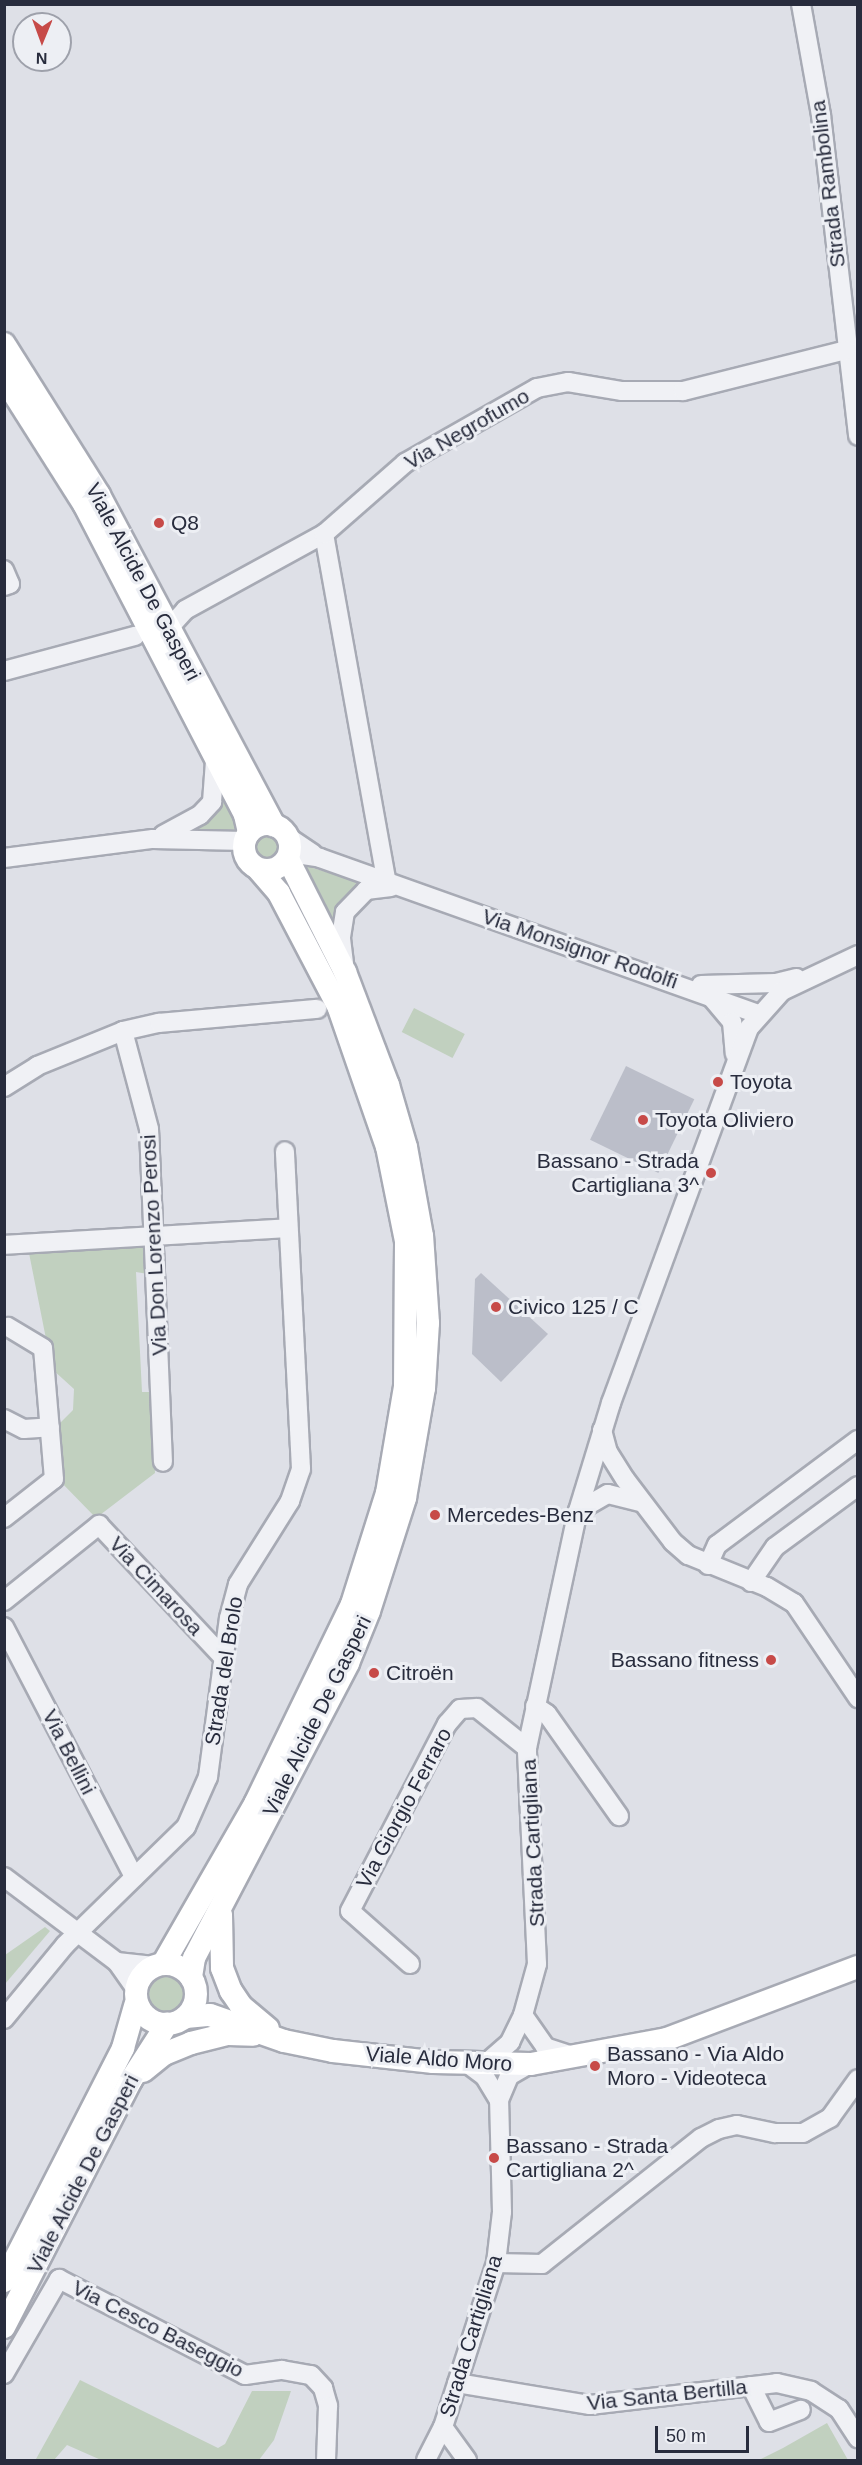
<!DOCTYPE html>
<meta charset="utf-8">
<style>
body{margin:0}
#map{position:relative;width:862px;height:2465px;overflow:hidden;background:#dee0e7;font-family:Arial,sans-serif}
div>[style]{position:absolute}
.green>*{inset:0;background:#c1d0bf;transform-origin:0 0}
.round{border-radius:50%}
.building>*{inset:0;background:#bbbec9;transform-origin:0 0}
.roads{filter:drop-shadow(2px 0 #a7aab4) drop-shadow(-2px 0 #a7aab4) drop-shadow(0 2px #a7aab4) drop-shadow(0 -2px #a7aab4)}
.minor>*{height:18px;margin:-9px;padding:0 9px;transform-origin:9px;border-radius:9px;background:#f0f1f5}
.major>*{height:22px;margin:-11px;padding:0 11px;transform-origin:11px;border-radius:11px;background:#fff}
.major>.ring{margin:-11px;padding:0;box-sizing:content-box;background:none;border:22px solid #fff;border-radius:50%}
.dots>*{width:16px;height:16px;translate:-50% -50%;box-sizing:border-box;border:3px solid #edeff4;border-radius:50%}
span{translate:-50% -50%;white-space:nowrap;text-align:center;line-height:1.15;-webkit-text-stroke:6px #edeff4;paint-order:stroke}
.street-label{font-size:21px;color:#282c3d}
.poi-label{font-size:21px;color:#282c3d}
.left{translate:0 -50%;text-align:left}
.right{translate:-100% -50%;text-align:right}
.frame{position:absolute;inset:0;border:6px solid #282c3d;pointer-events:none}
.north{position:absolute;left:12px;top:12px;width:60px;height:60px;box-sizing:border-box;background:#edeff4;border:2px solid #9ea1ab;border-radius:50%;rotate:181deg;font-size:16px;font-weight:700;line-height:24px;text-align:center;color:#282c3d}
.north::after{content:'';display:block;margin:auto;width:21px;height:27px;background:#c74a48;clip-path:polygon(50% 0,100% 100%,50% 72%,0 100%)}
.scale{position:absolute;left:655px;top:2426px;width:94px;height:27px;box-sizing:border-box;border:3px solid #282c3d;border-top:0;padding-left:8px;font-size:18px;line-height:21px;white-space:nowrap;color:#282c3d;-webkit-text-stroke:4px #edeff4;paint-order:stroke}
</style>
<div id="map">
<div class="green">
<div style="clip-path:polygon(220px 784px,245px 830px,237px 837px,188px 829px)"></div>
<div class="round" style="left:253px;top:834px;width:28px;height:28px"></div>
<div style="clip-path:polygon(300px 864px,369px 885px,335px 929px)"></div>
<div style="left:414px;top:1008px;width:57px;height:27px;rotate:27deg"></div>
<div style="clip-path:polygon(145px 1242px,148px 1274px,136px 1272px,142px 1392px,152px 1392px,155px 1473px,96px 1518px,58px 1479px,59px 1424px,73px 1410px,74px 1389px,52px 1369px,28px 1248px)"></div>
<div style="clip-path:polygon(45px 1927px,50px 1931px,5px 1984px,5px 1955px)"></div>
<div class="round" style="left:149px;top:1976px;width:36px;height:36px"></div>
<div style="clip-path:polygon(80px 2380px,218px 2448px,225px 2444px,252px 2391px,291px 2391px,274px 2440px,259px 2460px,101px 2460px,67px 2445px,54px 2460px,36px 2459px)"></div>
<div style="clip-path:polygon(827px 2423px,848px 2460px,759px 2460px,783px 2448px)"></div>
</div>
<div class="building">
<div style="left:626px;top:1066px;width:76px;height:82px;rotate:26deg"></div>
<div style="clip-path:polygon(481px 1273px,548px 1334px,501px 1382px,472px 1354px,475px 1279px)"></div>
</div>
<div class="roads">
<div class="minor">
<div style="left:801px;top:4px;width:113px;rotate:79.8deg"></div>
<div style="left:821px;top:115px;width:323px;rotate:83.4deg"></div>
<div style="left:324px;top:534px;width:355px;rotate:79.8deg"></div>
<div style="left:4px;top:570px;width:15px;rotate:67deg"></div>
<div style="left:10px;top:584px;width:6px;rotate:162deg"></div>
<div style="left:169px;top:628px;width:24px;rotate:-48deg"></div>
<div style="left:185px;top:610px;width:158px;rotate:-28.7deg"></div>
<div style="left:324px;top:534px;width:108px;rotate:-41.2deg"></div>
<div style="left:405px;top:463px;width:152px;rotate:-29.6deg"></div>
<div style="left:537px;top:388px;width:32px;rotate:-11deg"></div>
<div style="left:568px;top:382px;width:55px;rotate:9.5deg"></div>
<div style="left:622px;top:391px;width:61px"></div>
<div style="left:683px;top:391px;width:168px;rotate:-14.1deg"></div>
<div style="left:4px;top:671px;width:136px;rotate:-15deg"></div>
<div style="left:163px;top:835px;width:42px;rotate:-28.4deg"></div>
<div style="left:200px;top:815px;width:18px;rotate:-47deg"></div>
<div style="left:212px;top:802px;width:41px;rotate:-85.8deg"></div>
<div style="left:288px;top:837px;width:30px;rotate:34deg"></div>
<div style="left:290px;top:853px;width:30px;rotate:9deg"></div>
<div style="left:320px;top:858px;width:465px;rotate:19.6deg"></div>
<div style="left:4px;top:858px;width:150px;rotate:-7.3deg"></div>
<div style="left:153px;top:839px;width:92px;rotate:1.2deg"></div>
<div style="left:344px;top:963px;width:26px;rotate:-97deg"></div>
<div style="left:341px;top:937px;width:25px;rotate:-81deg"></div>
<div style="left:345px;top:912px;width:30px;rotate:-46deg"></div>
<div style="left:366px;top:890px;width:25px;rotate:-7deg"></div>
<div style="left:701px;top:985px;width:75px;rotate:-1.5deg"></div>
<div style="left:776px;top:983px;width:21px;rotate:-14deg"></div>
<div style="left:711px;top:997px;width:33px;rotate:50deg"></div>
<div style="left:732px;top:1022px;width:32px;rotate:85deg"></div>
<div style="left:123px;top:1031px;width:101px;rotate:75.1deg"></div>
<div style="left:149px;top:1129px;width:333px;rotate:87.6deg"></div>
<div style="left:4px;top:1087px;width:39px;rotate:-32deg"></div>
<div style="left:37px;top:1066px;width:93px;rotate:-22.1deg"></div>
<div style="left:123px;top:1031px;width:37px;rotate:-13deg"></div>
<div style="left:159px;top:1023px;width:159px;rotate:-5.1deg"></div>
<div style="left:4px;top:1245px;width:284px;rotate:-3.4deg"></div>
<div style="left:4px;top:1419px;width:22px;rotate:27deg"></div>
<div style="left:24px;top:1429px;width:26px;rotate:-4deg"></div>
<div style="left:602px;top:1430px;width:23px;rotate:75deg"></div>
<div style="left:608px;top:1452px;width:32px;rotate:58deg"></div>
<div style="left:625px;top:1479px;width:79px;rotate:52.7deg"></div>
<div style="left:673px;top:1542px;width:20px;rotate:41deg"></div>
<div style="left:688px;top:1555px;width:85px;rotate:22.1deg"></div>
<div style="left:767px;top:1587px;width:31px;rotate:31deg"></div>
<div style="left:794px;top:1603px;width:115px;rotate:56deg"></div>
<div style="left:578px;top:1511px;width:34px;rotate:-30deg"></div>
<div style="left:608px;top:1494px;width:33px;rotate:14deg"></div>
<div style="left:4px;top:1518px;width:63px;rotate:-38deg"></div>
<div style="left:54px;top:1479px;width:131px;rotate:-94.8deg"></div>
<div style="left:43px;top:1348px;width:41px;rotate:-149deg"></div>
<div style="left:708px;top:1565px;width:22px;rotate:-66deg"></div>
<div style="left:717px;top:1545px;width:176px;rotate:-36.7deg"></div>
<div style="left:751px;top:1582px;width:42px;rotate:-55.6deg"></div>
<div style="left:775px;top:1547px;width:103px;rotate:-36.3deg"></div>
<div style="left:4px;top:1601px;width:122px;rotate:-38.7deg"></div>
<div style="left:99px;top:1525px;width:181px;rotate:46.8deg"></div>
<div style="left:4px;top:1627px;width:282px;rotate:62.5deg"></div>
<div style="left:535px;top:1706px;width:14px;rotate:34deg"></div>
<div style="left:547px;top:1714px;width:125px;rotate:54.8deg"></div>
<div style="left:4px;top:1877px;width:141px;rotate:37deg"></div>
<div style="left:117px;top:1962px;width:33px;rotate:55deg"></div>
<div style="left:117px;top:1962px;width:37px;rotate:6deg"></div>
<div style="left:410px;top:1964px;width:80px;rotate:-138.5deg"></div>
<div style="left:350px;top:1911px;width:211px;rotate:-62.6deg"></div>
<div style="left:447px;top:1724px;width:20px;rotate:-49deg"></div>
<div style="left:460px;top:1709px;width:17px;rotate:-3deg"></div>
<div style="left:477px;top:1708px;width:64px;rotate:38.7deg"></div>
<div style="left:523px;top:2015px;width:39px;rotate:55deg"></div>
<div style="left:545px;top:2047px;width:29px;rotate:18deg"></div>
<div style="left:4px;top:2019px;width:96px;rotate:-50.5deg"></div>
<div style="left:65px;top:1945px;width:169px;rotate:-44.3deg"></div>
<div style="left:186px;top:1827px;width:55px;rotate:-66.3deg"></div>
<div style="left:208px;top:1777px;width:160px;rotate:-82.5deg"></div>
<div style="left:229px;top:1618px;width:35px;rotate:-75deg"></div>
<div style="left:238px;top:1584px;width:98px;rotate:-57.9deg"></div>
<div style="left:290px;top:1501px;width:34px;rotate:-71deg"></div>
<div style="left:301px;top:1469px;width:318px;rotate:-92.9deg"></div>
<div style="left:468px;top:2064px;width:21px;rotate:37deg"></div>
<div style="left:485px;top:2077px;width:27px;rotate:59deg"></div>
<div style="left:484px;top:2065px;width:35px;rotate:-41deg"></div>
<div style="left:510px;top:2042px;width:30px;rotate:-64deg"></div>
<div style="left:523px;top:2015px;width:53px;rotate:-74.6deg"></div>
<div style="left:537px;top:1964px;width:216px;rotate:-92.7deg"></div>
<div style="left:527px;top:1748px;width:242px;rotate:-77.9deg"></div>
<div style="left:578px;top:1511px;width:113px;rotate:-73deg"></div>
<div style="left:611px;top:1403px;width:400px;rotate:-69.8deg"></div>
<div style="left:749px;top:1028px;width:50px;rotate:-48.3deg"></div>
<div style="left:782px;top:991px;width:84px;rotate:-25.3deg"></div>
<div style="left:496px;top:2263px;width:46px;rotate:1.2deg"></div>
<div style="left:542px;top:2264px;width:203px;rotate:-38.4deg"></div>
<div style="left:701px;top:2138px;width:20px;rotate:-27deg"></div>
<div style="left:719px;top:2129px;width:18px;rotate:-13deg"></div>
<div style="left:737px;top:2125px;width:39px;rotate:12deg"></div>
<div style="left:775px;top:2133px;width:28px"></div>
<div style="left:803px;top:2133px;width:31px;rotate:-29deg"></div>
<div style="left:830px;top:2118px;width:48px;rotate:-54.3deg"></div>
<div style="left:4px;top:2374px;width:110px;rotate:-59.9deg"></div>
<div style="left:59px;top:2279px;width:209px;rotate:27.3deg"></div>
<div style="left:245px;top:2375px;width:37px;rotate:-8deg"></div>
<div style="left:282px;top:2370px;width:29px;rotate:10deg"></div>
<div style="left:311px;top:2375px;width:18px;rotate:47deg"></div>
<div style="left:323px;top:2388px;width:19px;rotate:74deg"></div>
<div style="left:328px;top:2406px;width:54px;rotate:92.1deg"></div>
<div style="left:457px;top:2383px;width:135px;rotate:9.4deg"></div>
<div style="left:590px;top:2405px;width:188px;rotate:-6.7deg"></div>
<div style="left:777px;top:2383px;width:35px;rotate:13deg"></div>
<div style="left:811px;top:2391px;width:33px;rotate:33deg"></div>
<div style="left:839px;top:2409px;width:35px;rotate:57deg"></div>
<div style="left:751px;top:2386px;width:40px;rotate:63.4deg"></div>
<div style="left:769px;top:2422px;width:34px;rotate:-21deg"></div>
<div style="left:443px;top:2427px;width:41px;rotate:54deg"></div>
<div style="left:426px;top:2460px;width:37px;rotate:-63deg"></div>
<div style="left:443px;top:2427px;width:172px;rotate:-72.1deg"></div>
<div style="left:496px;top:2263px;width:51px;rotate:-83.3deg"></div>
<div style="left:502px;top:2212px;width:112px;rotate:-91.5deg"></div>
<div style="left:499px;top:2100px;width:26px;rotate:-67deg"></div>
<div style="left:509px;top:2076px;width:24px;rotate:-30deg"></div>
</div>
<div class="major">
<div style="left:4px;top:344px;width:178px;rotate:57.8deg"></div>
<div style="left:99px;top:495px;width:374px;rotate:62.1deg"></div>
<div style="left:4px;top:378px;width:149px;rotate:57.6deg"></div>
<div style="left:84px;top:504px;width:350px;rotate:62.6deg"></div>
<div style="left:245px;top:815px;width:18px;rotate:77deg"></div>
<div class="ring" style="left:244px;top:824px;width:24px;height:24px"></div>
<div style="left:221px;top:1915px;width:53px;rotate:88.9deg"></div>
<div style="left:222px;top:1968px;width:25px;rotate:69deg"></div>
<div style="left:231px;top:1991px;width:18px;rotate:56deg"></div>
<div style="left:241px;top:2006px;width:35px;rotate:40deg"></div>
<div class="ring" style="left:136px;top:1964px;width:38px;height:38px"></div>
<div style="left:163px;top:1964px;width:185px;rotate:-60.1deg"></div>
<div style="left:255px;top:1804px;width:222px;rotate:-64.1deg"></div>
<div style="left:352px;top:1604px;width:116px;rotate:-72.5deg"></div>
<div style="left:387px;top:1493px;width:108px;rotate:-80.4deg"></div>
<div style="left:405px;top:1387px;width:146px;rotate:-89.6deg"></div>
<div style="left:406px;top:1241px;width:96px;rotate:-101.4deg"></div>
<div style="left:387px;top:1147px;width:147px;rotate:-109.1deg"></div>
<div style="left:339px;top:1008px;width:130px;rotate:-117.6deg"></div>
<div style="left:279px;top:893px;width:32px;rotate:-131deg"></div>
<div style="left:191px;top:1977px;width:19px;rotate:-81deg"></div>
<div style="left:194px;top:1958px;width:333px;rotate:-62.4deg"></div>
<div style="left:348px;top:1663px;width:56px;rotate:-68deg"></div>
<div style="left:369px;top:1611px;width:119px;rotate:-72.3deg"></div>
<div style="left:405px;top:1498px;width:112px;rotate:-80.2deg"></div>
<div style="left:424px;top:1388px;width:65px;rotate:-86.5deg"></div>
<div style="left:428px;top:1323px;width:87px;rotate:-93.9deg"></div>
<div style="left:422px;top:1236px;width:90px;rotate:-100.2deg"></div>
<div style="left:406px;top:1147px;width:65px;rotate:-106.2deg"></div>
<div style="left:388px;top:1085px;width:121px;rotate:-110.8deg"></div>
<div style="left:345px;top:972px;width:127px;rotate:-116.8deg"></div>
<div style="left:186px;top:2017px;width:24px;rotate:-5deg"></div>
<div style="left:210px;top:2015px;width:78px;rotate:19.4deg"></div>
<div style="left:284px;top:2041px;width:50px;rotate:11.5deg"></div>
<div style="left:333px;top:2051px;width:101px;rotate:6.3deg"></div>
<div style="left:433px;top:2062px;width:98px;rotate:1.2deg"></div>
<div style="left:531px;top:2064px;width:138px;rotate:-10.4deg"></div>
<div style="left:667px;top:2039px;width:204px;rotate:-20.7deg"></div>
<div style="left:143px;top:2071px;width:27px;rotate:-39deg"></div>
<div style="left:164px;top:2054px;width:29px;rotate:-22deg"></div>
<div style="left:191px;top:2043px;width:38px;rotate:-14deg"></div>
<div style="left:228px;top:2034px;width:25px;rotate:2deg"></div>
<div style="left:4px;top:2281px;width:262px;rotate:-62.9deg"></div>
<div style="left:123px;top:2048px;width:44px;rotate:-74.1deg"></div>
<div style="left:4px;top:2327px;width:278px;rotate:-62.8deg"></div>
<div style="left:131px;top:2080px;width:67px;rotate:-57.3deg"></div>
</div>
</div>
<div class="dots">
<div style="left:159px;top:523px;background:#c74a48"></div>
<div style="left:718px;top:1082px;background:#c74a48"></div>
<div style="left:643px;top:1120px;background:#c74a48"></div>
<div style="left:711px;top:1173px;background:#c74a48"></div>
<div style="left:496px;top:1307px;background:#c74a48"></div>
<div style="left:435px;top:1515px;background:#c74a48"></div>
<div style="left:771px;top:1660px;background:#c74a48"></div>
<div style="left:374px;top:1673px;background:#c74a48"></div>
<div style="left:595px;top:2066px;background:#c74a48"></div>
<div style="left:494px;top:2158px;background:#c74a48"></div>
</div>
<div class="street-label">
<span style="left:828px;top:184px;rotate:-97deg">Strada Rambolina</span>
<span style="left:467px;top:429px;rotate:-30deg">Via Negrofumo</span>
<span style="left:143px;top:582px;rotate:62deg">Viale Alcide De Gasperi</span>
<span style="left:580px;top:949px;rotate:19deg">Via Monsignor Rodolfi</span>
<span style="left:154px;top:1245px;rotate:-93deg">Via Don Lorenzo Perosi</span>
<span style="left:156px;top:1586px;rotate:47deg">Via Cimarosa</span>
<span style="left:224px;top:1671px;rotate:-81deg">Strada del Brolo</span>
<span style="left:317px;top:1716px;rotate:-64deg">Viale Alcide De Gasperi</span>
<span style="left:69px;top:1752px;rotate:63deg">Via Bellini</span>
<span style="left:404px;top:1808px;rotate:-62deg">Via Giorgio Ferraro</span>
<span style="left:533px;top:1843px;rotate:-93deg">Strada Cartigliana</span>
<span style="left:439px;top:2059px;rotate:4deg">Viale Aldo Moro</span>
<span style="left:83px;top:2174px;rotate:-63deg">Viale Alcide De Gasperi</span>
<span style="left:158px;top:2329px;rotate:27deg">Via Cesco Baseggio</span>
<span style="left:471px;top:2336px;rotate:-73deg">Strada Cartigliana</span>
<span style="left:667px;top:2395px;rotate:-6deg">Via Santa Bertilla</span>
</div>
<div class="poi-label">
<span class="left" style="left:171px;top:523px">Q8</span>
<span class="left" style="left:730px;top:1082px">Toyota</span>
<span class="left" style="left:655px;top:1120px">Toyota Oliviero</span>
<span class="right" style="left:699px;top:1173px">Bassano - Strada<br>Cartigliana 3^</span>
<span class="left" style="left:508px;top:1307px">Civico 125 / C</span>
<span class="left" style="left:447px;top:1515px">Mercedes-Benz</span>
<span class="right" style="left:759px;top:1660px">Bassano fitness</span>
<span class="left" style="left:386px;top:1673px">Citroën</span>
<span class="left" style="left:607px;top:2066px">Bassano - Via Aldo<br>Moro - Videoteca</span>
<span class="left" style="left:506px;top:2158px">Bassano - Strada<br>Cartigliana 2^</span>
</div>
<div class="frame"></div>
<div class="north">N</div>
<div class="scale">50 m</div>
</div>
